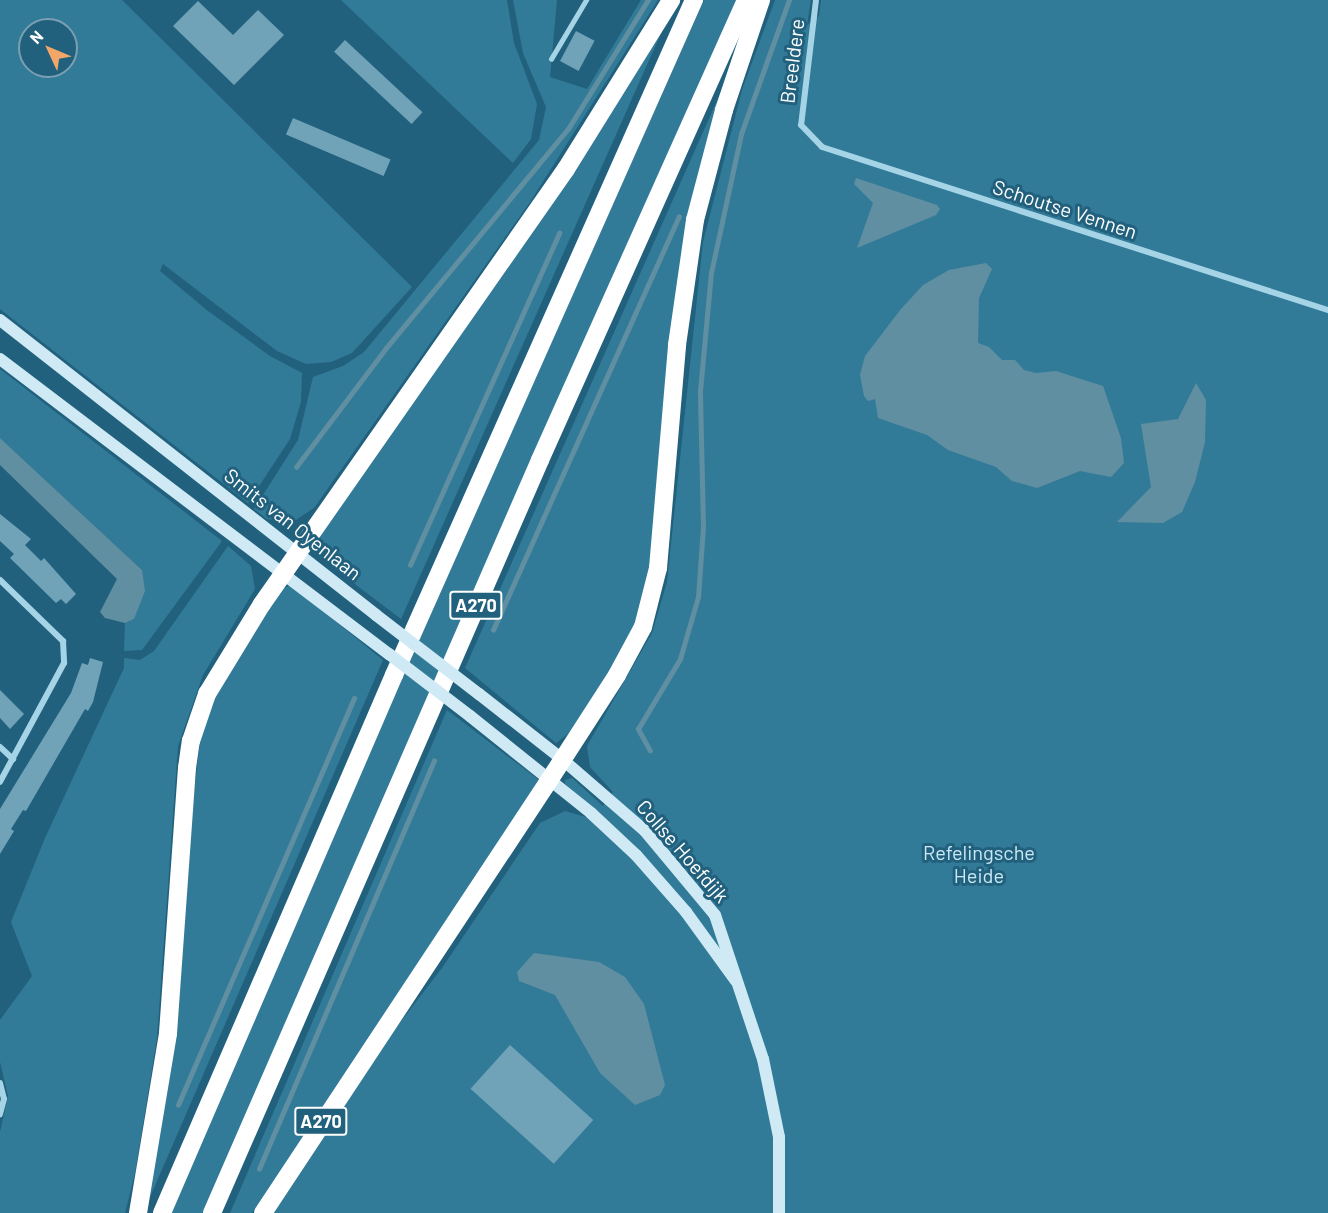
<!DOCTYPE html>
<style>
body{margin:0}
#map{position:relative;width:1328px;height:1213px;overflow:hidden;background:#22617d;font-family:Barlow,sans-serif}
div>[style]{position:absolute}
.green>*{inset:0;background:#327b98}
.water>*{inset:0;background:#618fa2}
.stream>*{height:4.5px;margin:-2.25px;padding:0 2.25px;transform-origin:2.25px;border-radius:2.25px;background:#618fa2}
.building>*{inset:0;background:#70a3b8;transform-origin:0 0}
.service>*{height:4.5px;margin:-2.25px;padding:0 2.25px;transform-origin:2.25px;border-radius:2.25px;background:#a5d4e6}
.minor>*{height:6px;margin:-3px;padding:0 3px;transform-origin:3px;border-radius:3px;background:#a5d4e6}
.secondary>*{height:12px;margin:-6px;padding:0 6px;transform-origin:6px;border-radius:6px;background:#cfeaf5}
.motorway>*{height:18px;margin:-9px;padding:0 9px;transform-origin:9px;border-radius:9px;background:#fff}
.secondary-bridge>*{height:12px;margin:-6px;padding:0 6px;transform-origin:6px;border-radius:6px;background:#cfeaf5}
span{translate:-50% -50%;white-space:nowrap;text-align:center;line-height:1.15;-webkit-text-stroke:6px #22617d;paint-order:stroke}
.shield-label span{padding:2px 4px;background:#22617d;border:2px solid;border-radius:4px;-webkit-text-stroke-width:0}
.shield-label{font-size:18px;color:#fff;font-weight:700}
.street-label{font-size:20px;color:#fff}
.park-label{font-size:20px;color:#c9e8f5}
.north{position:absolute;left:18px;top:18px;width:60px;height:60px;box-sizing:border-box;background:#22617d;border:2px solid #7aa0b1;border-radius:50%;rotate:314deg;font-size:16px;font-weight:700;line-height:24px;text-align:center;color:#fff}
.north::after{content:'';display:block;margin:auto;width:21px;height:27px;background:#f2a668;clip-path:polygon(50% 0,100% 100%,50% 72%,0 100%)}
</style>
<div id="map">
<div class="green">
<div style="clip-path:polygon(evenodd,0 0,122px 0,412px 287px,352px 353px,331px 362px,306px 364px,277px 351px,163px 264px,160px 271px,208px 311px,270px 356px,302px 373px,301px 402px,290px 439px,248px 503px,0 309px,0 0,30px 30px,66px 30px,66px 66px,30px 66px,30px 30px)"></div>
<div style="clip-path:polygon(341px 0,507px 0,514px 43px,537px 104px,531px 139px,513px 163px)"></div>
<div style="clip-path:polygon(513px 0,557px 0,550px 77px,587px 89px,641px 0,658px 0,530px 202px,314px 508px,291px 523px,267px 519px,254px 509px,298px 440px,313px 377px,343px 366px,364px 352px,539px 140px,546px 107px,523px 53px)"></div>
<div style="clip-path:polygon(704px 0,737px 0,581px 347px,203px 1213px,171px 1213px,373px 741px)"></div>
<div style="clip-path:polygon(775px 0,811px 0,807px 25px,819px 16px,821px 0,1328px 0,1328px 1213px,273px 1213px,375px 1055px,442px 968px,540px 823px,565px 811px,589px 818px,599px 814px,565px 784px,565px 780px,572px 778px,603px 806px,613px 792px,590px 767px,587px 746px,652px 633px,667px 582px,703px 242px,742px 90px)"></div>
<div style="clip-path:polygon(670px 13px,559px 263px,401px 619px,310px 550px)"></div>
<div style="clip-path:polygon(727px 78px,701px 169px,651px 579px,640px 619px,621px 658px,568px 734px,556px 743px,465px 668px)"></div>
<div style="clip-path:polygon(0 369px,222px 541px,142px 650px,124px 651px,125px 623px,134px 619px,142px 570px,0 438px)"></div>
<div style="clip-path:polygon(228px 546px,251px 566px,255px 589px,203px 675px,178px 746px,157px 1038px,135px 1173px,125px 1213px,0 1213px,0 1132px,8px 1096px,0 1062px,0 1020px,32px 976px,11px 922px,45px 838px,124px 668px,124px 658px,140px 660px,154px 651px)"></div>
<div style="clip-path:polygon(291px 585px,383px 660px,147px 1204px,200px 741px,215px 695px,281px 589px)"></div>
<div style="clip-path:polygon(447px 710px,539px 780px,252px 1213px,230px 1213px)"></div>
</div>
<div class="water">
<div style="clip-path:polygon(856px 178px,937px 205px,940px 209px,936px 215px,857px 248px,873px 203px,854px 184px)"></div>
<div style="clip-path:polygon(986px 263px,992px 269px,979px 298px,978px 343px,989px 347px,1002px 360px,1015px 360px,1024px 370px,1036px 373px,1056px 371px,1103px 386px,1121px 438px,1124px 463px,1111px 477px,1080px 471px,1037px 488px,1012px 481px,996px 467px,948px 450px,927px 435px,878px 418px,875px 399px,868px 401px,864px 396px,860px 375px,865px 356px,901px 309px,923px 285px,949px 270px)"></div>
<div style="clip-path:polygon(1196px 383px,1206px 400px,1205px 442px,1195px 482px,1182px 512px,1163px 523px,1117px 522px,1151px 487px,1141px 424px,1178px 419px)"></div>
<div style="clip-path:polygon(0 438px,142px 570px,145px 591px,134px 619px,125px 623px,105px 618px,100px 612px,117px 579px,0 465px)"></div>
<div style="clip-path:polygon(534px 953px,599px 962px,625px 977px,644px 1004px,665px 1085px,660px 1095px,635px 1105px,600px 1073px,555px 995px,519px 981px,517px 972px)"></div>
</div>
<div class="stream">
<div style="left:296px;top:467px;width:149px;rotate:-52.9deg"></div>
<div style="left:386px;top:348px;width:285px;rotate:-50.3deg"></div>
<div style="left:568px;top:129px;width:152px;rotate:-58.2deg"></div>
<div style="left:410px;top:565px;width:364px;rotate:-65.8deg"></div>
<div style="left:493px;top:630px;width:453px;rotate:-65.8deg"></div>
<div style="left:650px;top:751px;width:25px;rotate:-119deg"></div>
<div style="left:638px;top:729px;width:82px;rotate:-59deg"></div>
<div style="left:680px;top:659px;width:65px;rotate:-73.8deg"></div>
<div style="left:698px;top:597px;width:70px;rotate:-85.9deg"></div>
<div style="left:703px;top:527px;width:136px;rotate:-91.3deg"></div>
<div style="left:700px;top:391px;width:119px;rotate:-84.7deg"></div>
<div style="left:711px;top:273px;width:142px;rotate:-77.8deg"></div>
<div style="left:741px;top:134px;width:142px;rotate:-70.3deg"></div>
<div style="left:178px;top:1105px;width:443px;rotate:-66.6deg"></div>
<div style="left:259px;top:1169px;width:444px;rotate:-66.8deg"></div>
</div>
<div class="building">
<div style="clip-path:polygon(198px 1px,233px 35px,258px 10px,284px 35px,234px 85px,173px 26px)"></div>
<div style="left:576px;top:31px;width:21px;height:34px;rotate:28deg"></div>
<div style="left:345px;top:40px;width:106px;height:16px;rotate:43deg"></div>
<div style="left:293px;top:118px;width:106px;height:18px;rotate:23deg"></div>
<div style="clip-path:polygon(0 514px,31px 539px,25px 545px,41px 561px,44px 558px,76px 594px,66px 604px,61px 599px,56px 603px,10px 558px,14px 554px,0 541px)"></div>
<div style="clip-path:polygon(90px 658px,103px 662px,93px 702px,88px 711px,85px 709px,26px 811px,23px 810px,11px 829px,14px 831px,0 854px,0 809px,71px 693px,82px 663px,88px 665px)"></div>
<div style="clip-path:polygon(0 690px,24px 714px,10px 729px,0 718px)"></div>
<div style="left:510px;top:1045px;width:112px;height:59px;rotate:42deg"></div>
</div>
<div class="service">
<div style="left:551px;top:59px;width:69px;rotate:-59.3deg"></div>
</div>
<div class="minor">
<div style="left:816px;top:0;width:126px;rotate:96.8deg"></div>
<div style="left:801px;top:125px;width:30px;rotate:46deg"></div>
<div style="left:822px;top:147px;width:532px;rotate:17.86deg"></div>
<div style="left:0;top:580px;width:88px;rotate:44.1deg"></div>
<div style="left:63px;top:641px;width:22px;rotate:87deg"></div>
<div style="left:64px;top:663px;width:135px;rotate:118.3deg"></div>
<div style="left:0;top:747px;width:18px;rotate:43deg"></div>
<div style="left:0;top:1083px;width:16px;rotate:76deg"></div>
<div style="left:4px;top:1099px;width:16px;rotate:105deg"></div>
</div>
<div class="secondary">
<div style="left:0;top:320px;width:478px;rotate:38.1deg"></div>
<div style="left:0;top:359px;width:488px;rotate:37.2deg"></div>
<div style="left:479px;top:694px;width:105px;rotate:38.1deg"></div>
<div style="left:562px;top:759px;width:110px;rotate:40.9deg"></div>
<div style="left:645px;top:831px;width:109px;rotate:50.2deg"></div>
<div style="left:715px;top:915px;width:152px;rotate:71.6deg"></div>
<div style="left:763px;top:1059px;width:80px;rotate:78.4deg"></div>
<div style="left:779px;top:1137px;width:76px;rotate:90deg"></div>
<div style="left:470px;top:716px;width:155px;rotate:38.7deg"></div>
<div style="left:591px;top:813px;width:62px;rotate:43deg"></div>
<div style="left:636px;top:855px;width:76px;rotate:48.7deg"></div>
<div style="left:686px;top:912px;width:85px;rotate:54.1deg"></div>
</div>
<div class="motorway">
<div style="left:138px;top:1213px;width:182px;rotate:-80.5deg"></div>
<div style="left:168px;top:1033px;width:266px;rotate:-85.9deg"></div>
<div style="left:187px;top:768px;width:27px;rotate:-82deg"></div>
<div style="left:191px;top:741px;width:50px;rotate:-71.2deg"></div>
<div style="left:207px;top:694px;width:105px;rotate:-58.6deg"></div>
<div style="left:262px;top:604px;width:531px;rotate:-55.05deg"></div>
<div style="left:566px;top:169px;width:199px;rotate:-58.1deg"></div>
<div style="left:162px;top:1213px;width:586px;rotate:-66.67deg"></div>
<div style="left:394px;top:675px;width:739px;rotate:-66.04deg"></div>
<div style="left:212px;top:1213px;width:821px;rotate:-66.46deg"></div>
<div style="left:540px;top:460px;width:504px;rotate:-65.88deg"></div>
<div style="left:263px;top:1213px;width:520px;rotate:-56.52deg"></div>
<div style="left:550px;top:779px;width:124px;rotate:-57.2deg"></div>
<div style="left:617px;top:675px;width:55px;rotate:-61.6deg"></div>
<div style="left:643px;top:627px;width:61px;rotate:-75.7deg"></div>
<div style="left:658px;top:568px;width:224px;rotate:-85.1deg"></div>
<div style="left:677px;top:345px;width:126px;rotate:-81.8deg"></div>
<div style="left:695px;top:220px;width:114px;rotate:-75.2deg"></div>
<div style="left:724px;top:110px;width:116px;rotate:-71.4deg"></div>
</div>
<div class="secondary-bridge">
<div style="left:376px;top:615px;width:130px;rotate:37.5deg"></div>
<div style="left:389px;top:654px;width:102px;rotate:37.4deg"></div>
</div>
<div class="shield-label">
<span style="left:476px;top:605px">A270</span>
<span style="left:321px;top:1121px">A270</span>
</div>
<div class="street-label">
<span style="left:792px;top:61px;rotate:-83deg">Breeldere</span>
<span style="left:1065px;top:209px;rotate:18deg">Schoutse Vennen</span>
<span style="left:293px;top:524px;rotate:38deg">Smits van Oyenlaan</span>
<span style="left:683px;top:851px;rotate:49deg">Collse Hoefdijk</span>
</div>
<div class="park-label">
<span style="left:979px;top:864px">Refelingsche<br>Heide</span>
</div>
<div class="north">N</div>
</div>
